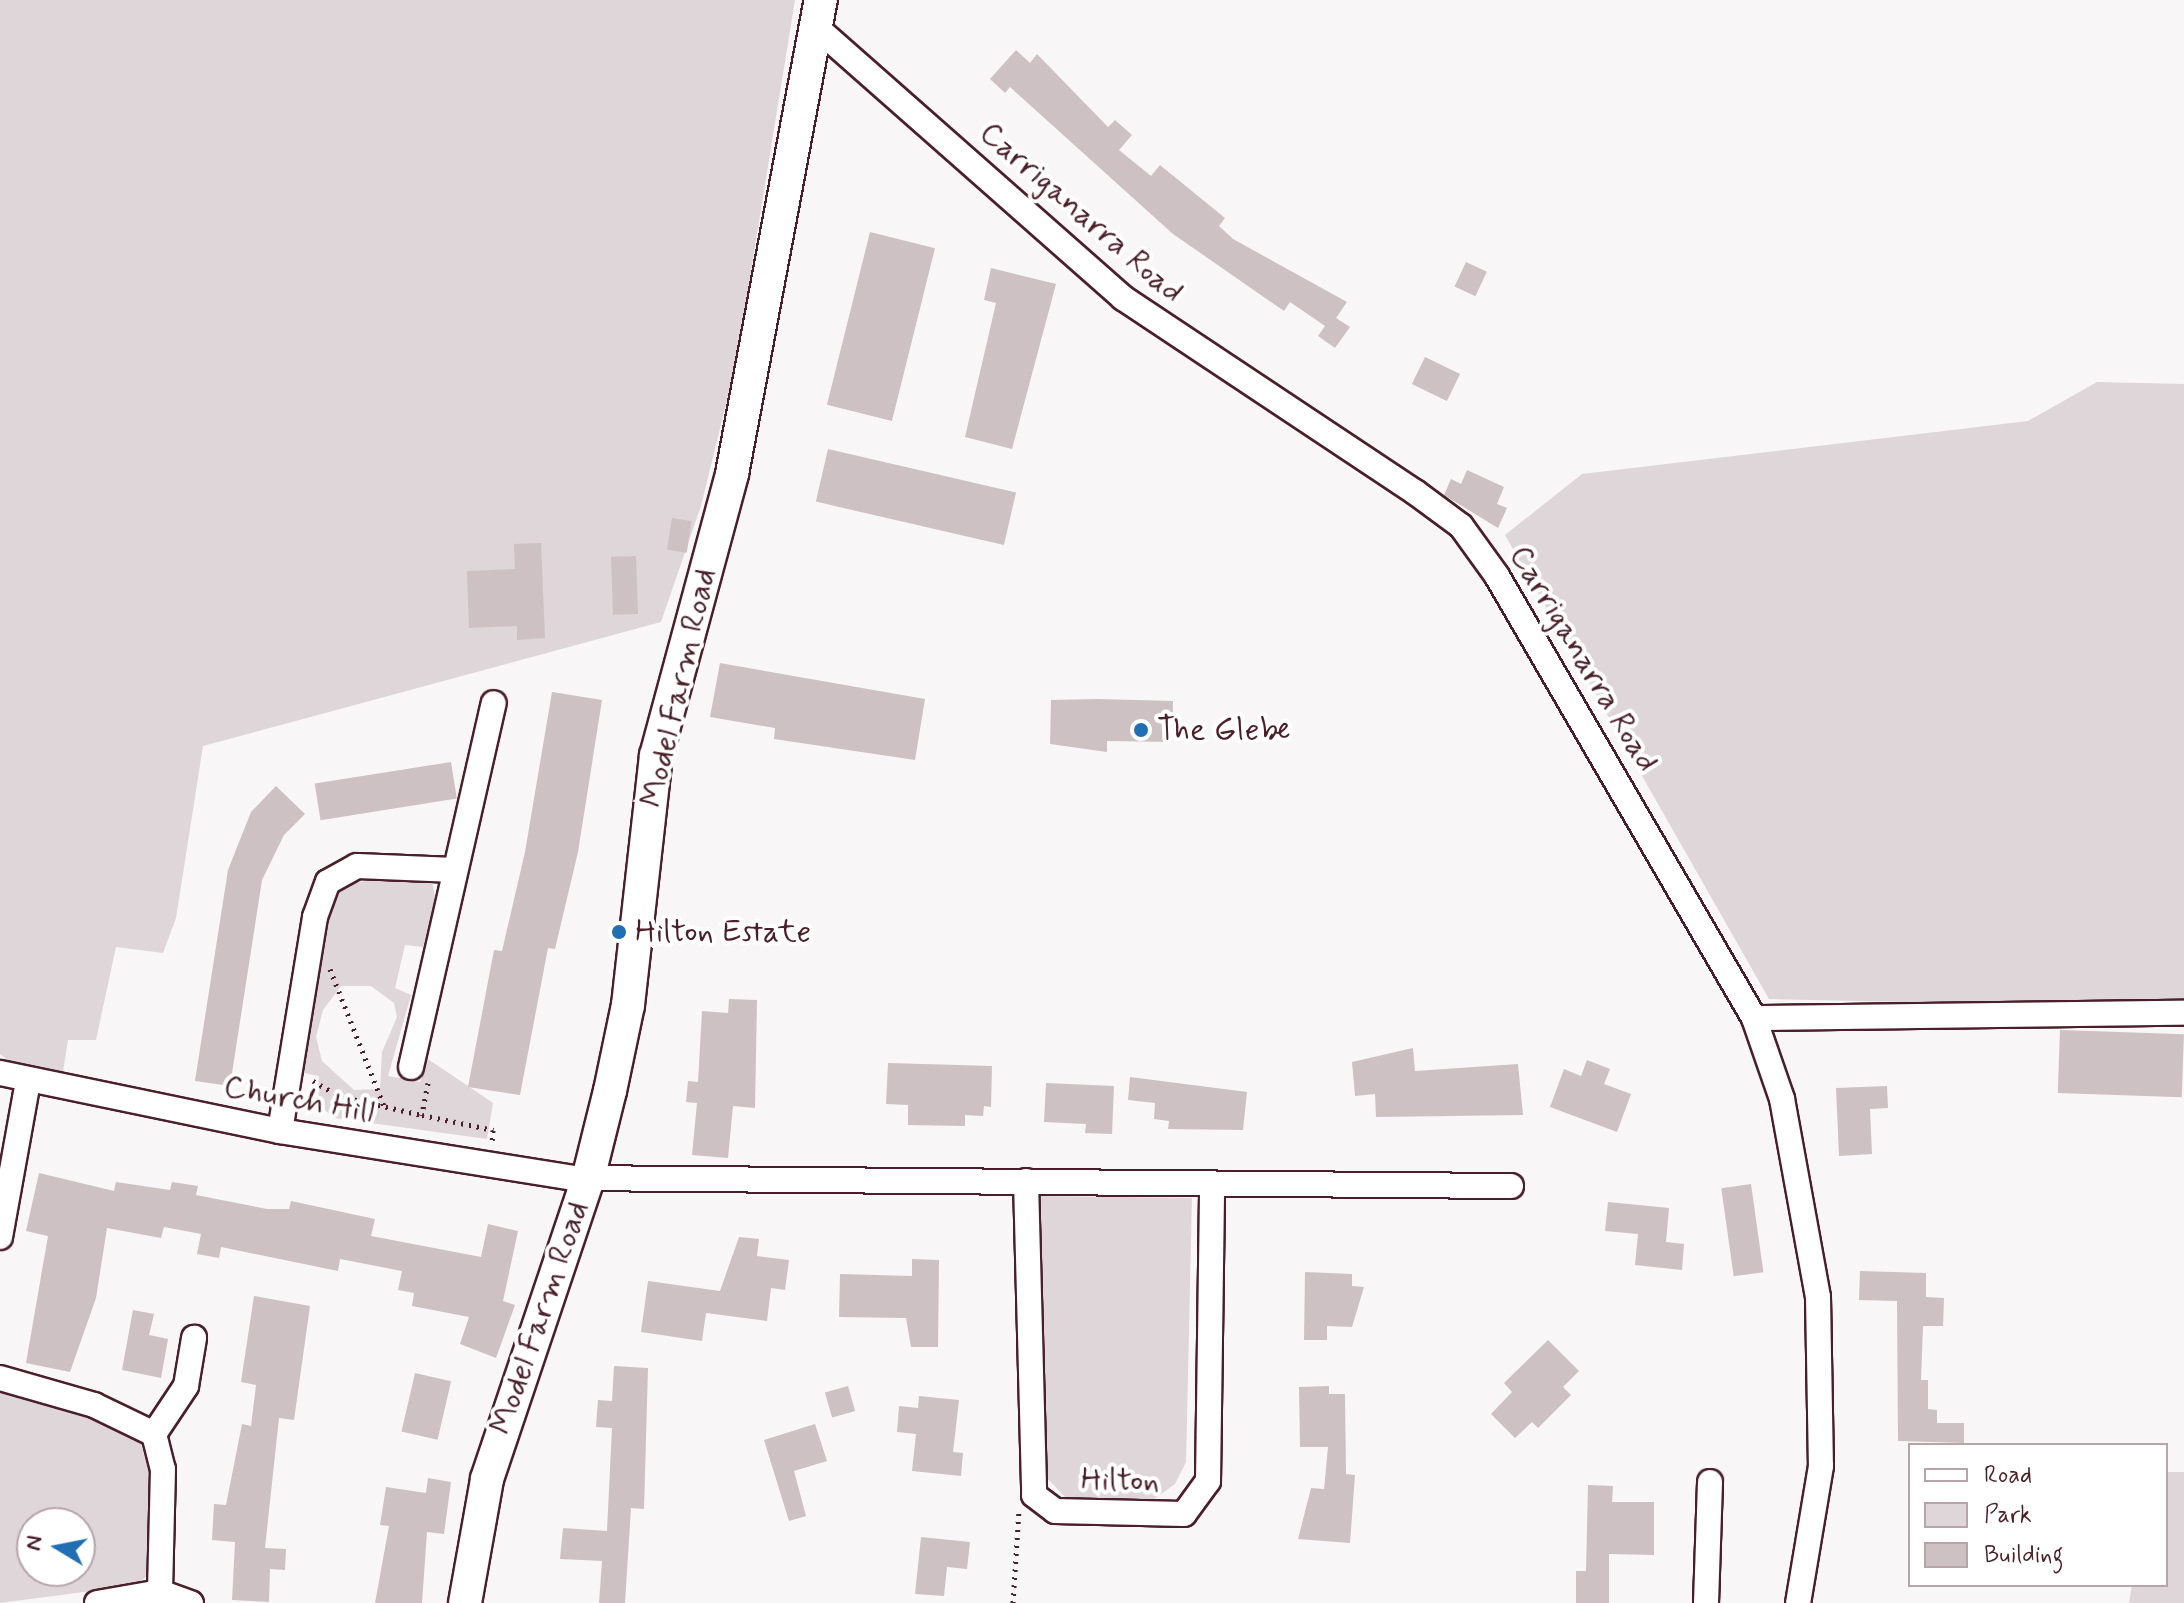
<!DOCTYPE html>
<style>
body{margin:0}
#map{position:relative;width:2184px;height:1603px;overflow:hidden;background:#f8f6f7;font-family:Mynerve,sans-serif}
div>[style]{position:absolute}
.green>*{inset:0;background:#ded6d9}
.building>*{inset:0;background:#cdc1c4;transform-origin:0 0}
.path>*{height:5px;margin-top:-2.5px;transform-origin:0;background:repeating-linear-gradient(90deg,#4a1f2b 0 2px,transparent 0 8px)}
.roads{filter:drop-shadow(2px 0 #4a1f2b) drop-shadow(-2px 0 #4a1f2b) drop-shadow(0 2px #4a1f2b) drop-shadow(0 -2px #4a1f2b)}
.minor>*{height:24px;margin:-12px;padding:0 12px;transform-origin:12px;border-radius:12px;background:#fff}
.major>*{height:32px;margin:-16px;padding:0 16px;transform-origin:16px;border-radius:16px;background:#fff}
.dots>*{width:22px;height:22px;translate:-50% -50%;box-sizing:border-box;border:4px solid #fff;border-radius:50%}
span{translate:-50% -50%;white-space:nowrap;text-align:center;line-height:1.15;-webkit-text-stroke:8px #fff;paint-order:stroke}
.street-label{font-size:32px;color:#4a1f2b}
.poi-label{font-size:32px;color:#4a1f2b}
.left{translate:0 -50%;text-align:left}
.legend{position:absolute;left:1908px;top:1443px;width:260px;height:144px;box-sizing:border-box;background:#fff;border:2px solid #b7a5aa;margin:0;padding:10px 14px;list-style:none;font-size:24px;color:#4a1f2b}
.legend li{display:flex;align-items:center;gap:16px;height:40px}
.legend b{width:40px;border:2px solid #b7a5aa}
.north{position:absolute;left:16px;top:1507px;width:80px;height:80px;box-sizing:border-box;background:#fff;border:2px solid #b7a5aa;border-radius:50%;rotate:280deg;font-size:22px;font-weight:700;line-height:32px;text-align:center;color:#4a1f2b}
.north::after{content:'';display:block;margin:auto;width:28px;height:36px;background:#1f6fb2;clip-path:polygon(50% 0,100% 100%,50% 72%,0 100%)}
</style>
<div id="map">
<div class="green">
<div style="clip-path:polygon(0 0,795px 0,736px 363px,701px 506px,661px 622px,203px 746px,176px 918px,163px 953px,116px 947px,96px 1040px,68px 1040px,62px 1078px,28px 1075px,0 1054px)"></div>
<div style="clip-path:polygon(2097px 382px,2184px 384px,2184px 1008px,1769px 999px,1505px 535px,1582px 474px,2028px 421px)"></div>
<div style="clip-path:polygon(evenodd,414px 873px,433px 885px,435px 898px,423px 947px,405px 945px,395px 988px,411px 995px,388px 1076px,420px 1082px,428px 1059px,493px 1103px,487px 1139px,335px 1118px,318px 1105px,319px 1076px,304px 1073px,332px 901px,348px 884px,414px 873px,341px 986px,371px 986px,394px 1003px,397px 1017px,382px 1052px,380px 1089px,354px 1090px,322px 1061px,316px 1037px,323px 1010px,341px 986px)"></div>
<div style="clip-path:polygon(1041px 1196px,1192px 1198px,1186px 1462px,1175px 1484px,1153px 1500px,1065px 1497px,1044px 1475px)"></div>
<div style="clip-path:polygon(evenodd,0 1391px,44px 1391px,138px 1434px,153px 1486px,151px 1572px,137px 1585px,0 1603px,0 1391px,32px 1523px,80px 1523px,80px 1571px,32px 1571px,32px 1523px)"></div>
<div style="clip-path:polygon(2166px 1472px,2184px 1472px,2184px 1603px,2129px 1603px,2132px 1585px,2166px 1585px)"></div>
</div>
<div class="building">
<div style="clip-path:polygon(1016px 50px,1030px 63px,1037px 54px,1108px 127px,1115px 120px,1132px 135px,1119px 150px,1151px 176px,1160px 165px,1225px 218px,1219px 226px,1233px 239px,1347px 302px,1336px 318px,1350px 327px,1335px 348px,1318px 336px,1325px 326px,1290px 302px,1284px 311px,1173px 234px,1010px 87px,1005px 93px,990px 79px)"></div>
<div style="left:870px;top:232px;width:67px;height:178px;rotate:14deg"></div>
<div style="left:1466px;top:262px;width:23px;height:27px;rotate:25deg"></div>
<div style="clip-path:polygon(991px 268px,1056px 284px,1012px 449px,965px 437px,996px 303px,984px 300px)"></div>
<div style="left:1425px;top:357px;width:39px;height:30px;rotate:26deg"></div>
<div style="left:828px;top:449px;width:193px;height:54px;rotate:13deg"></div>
<div style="clip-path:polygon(1467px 470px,1504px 487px,1497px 504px,1507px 508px,1498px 528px,1444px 495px,1451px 479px,1461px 484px)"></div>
<div style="left:672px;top:518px;width:20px;height:32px;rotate:9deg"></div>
<div style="clip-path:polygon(541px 543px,545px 638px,517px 640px,517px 626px,469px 628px,467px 571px,515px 569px,514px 544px)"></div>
<div style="left:636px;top:556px;width:58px;height:25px;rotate:88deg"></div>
<div style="clip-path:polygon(720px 663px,925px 699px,915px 760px,774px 739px,775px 728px,710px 717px)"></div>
<div style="clip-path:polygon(552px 692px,602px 700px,578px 852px,555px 949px,548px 948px,520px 1095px,468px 1087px,494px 950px,502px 951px,525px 852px)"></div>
<div style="clip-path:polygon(1098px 699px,1173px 701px,1172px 742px,1107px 741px,1107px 752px,1050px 744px,1051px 700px)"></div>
<div style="left:451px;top:762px;width:37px;height:138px;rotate:81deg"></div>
<div style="clip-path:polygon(276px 786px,305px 814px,284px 835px,262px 880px,230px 1086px,195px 1081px,228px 870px,251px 812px)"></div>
<div style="clip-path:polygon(729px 999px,757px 1000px,755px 1108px,733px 1106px,728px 1158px,692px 1155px,697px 1103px,686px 1102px,688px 1081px,698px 1082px,702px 1011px,728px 1013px)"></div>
<div style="left:2060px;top:1030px;width:124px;height:63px;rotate:2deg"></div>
<div style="clip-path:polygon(1413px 1048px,1415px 1071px,1518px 1064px,1523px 1115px,1376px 1117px,1375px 1094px,1355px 1096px,1352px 1062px)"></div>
<div style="clip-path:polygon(1587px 1060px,1610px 1069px,1604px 1084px,1631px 1094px,1617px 1132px,1550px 1107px,1564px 1069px,1581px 1076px)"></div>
<div style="clip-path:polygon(888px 1063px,992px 1066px,991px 1107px,984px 1106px,983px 1116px,965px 1115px,965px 1126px,908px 1125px,908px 1105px,886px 1104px)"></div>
<div style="clip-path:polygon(1130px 1077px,1247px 1092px,1243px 1130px,1168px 1129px,1169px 1121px,1154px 1119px,1155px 1103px,1128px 1100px)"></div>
<div style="clip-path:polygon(1046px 1083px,1114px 1086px,1112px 1134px,1085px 1133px,1086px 1124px,1044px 1122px)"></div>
<div style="clip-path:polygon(1887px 1086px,1888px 1108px,1870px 1109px,1872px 1154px,1839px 1156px,1836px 1088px)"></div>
<div style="clip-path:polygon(39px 1173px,114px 1191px,116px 1182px,170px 1190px,172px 1182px,198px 1186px,196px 1195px,267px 1209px,289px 1209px,291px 1201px,375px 1219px,371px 1236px,481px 1257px,488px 1224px,518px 1231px,503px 1301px,515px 1305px,496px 1358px,460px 1344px,469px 1317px,412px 1306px,414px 1293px,398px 1290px,402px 1271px,340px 1259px,338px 1271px,221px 1247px,219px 1258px,197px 1254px,201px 1234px,164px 1227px,161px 1238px,107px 1228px,96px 1298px,70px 1372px,26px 1363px,48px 1236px,26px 1231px)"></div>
<div style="left:1751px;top:1184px;width:89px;height:30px;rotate:82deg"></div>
<div style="clip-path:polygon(1608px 1202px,1669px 1208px,1666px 1242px,1684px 1244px,1682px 1270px,1635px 1265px,1638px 1234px,1605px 1231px)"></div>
<div style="clip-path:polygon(739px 1237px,759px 1239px,757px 1256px,789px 1260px,785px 1290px,771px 1288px,767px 1321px,706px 1313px,702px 1341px,641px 1332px,648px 1281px,720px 1291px)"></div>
<div style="clip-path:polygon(912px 1259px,939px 1260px,938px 1347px,911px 1347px,906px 1318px,839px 1317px,840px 1274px,912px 1276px)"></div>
<div style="clip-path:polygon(1860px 1271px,1926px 1273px,1926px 1297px,1944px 1298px,1943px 1326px,1923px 1326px,1921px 1380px,1928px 1380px,1928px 1409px,1937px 1410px,1937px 1423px,1964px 1423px,1964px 1443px,1898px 1441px,1897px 1301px,1859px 1300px)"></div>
<div style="clip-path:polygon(1305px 1272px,1352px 1274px,1352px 1286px,1364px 1287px,1352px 1327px,1327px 1326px,1327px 1340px,1304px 1340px)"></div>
<div style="clip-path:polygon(254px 1296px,310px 1306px,294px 1420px,279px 1418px,265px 1548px,286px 1549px,285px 1570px,270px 1569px,269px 1602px,232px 1600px,235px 1542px,212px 1540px,214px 1504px,226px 1505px,242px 1424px,251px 1426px,256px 1385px,241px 1382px)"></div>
<div style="clip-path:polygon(133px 1310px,154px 1314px,149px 1335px,168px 1339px,161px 1378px,122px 1370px)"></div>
<div style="clip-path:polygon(1548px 1340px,1579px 1371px,1563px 1387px,1571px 1395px,1538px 1428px,1532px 1422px,1515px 1438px,1491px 1414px,1512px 1392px,1504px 1383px)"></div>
<div style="clip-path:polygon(614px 1366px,648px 1368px,644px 1509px,631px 1508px,625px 1603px,599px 1603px,602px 1561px,560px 1559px,563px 1528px,607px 1531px,612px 1428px,596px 1427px,598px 1400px,612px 1401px)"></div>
<div style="left:415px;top:1373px;width:37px;height:60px;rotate:13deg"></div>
<div style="left:848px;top:1386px;width:26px;height:24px;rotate:74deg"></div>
<div style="clip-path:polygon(1329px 1386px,1329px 1394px,1345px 1394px,1346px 1474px,1355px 1475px,1350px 1543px,1298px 1539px,1311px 1488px,1324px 1489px,1328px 1447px,1300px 1447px,1299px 1387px)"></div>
<div style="clip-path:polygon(919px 1396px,959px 1400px,953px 1452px,963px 1453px,961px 1476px,912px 1471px,916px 1434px,897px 1432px,899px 1406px,918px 1408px)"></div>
<div style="clip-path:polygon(815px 1424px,827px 1461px,794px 1471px,806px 1516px,789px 1521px,764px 1440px)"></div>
<div style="clip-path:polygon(428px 1478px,451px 1482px,444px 1534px,427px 1532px,422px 1603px,375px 1603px,389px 1526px,380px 1525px,386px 1487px,426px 1493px)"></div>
<div style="clip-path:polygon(1588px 1485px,1613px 1486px,1612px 1502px,1654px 1502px,1654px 1555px,1609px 1554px,1609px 1603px,1576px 1603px,1576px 1571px,1586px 1571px)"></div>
<div style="clip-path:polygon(921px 1537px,970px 1542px,967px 1569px,947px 1567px,944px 1596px,915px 1594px)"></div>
</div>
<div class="path">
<div style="left:330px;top:969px;width:147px;rotate:68.5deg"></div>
<div style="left:313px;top:1081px;width:30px;rotate:30deg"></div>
<div style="left:339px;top:1096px;width:85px;rotate:12.9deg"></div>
<div style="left:428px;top:1083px;width:33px;rotate:101deg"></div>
<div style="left:422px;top:1115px;width:73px;rotate:11.9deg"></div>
<div style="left:493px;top:1130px;width:14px;rotate:94deg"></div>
<div style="left:1013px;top:1603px;width:94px;rotate:-86.3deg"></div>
</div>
<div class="roads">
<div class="minor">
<div style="left:818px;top:29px;width:407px;rotate:41.4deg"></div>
<div style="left:1123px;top:298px;width:351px;rotate:33.6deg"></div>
<div style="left:1415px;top:492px;width:57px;rotate:36.5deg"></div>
<div style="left:1461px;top:526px;width:62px;rotate:54.2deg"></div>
<div style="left:1497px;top:576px;width:511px;rotate:59.82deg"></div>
<div style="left:1754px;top:1018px;width:86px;rotate:70.9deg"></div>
<div style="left:1782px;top:1099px;width:201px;rotate:79.7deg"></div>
<div style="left:1818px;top:1297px;width:169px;rotate:89deg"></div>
<div style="left:1821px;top:1466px;width:139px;rotate:99.5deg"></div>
<div style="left:1754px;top:1018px;width:430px;rotate:-0.7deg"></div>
<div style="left:411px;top:1067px;width:373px;rotate:-77.2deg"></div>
<div style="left:0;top:1073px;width:286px;rotate:11.7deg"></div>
<div style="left:280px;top:1131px;width:296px;rotate:9.1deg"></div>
<div style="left:572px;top:1178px;width:939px;rotate:0.49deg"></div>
<div style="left:280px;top:1131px;width:217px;rotate:-80.7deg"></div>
<div style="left:315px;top:917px;width:37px;rotate:-70deg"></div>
<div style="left:328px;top:882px;width:33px;rotate:-29deg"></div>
<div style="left:357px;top:866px;width:98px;rotate:2.3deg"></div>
<div style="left:1026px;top:1181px;width:314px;rotate:88.5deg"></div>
<div style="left:1034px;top:1495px;width:26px;rotate:37deg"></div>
<div style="left:1055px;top:1511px;width:129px;rotate:1.3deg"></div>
<div style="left:1184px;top:1514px;width:41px;rotate:-54deg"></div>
<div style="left:1208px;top:1481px;width:297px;rotate:-89.2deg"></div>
<div style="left:0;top:1237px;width:158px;rotate:-79.8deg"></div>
<div style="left:0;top:1378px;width:98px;rotate:16deg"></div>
<div style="left:94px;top:1405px;width:67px;rotate:25.8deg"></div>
<div style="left:154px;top:1434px;width:36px;rotate:76deg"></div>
<div style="left:163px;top:1469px;width:123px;rotate:91.4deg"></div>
<div style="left:154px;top:1434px;width:58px;rotate:-56.3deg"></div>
<div style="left:186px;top:1386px;width:49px;rotate:-80.5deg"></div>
<div style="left:97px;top:1603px;width:64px;rotate:-9.9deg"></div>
<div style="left:160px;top:1592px;width:33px;rotate:20deg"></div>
<div style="left:1706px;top:1603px;width:121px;rotate:-88.1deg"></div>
</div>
<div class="major">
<div style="left:465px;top:1603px;width:126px;rotate:-79.9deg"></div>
<div style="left:487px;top:1479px;width:317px;rotate:-71.4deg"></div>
<div style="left:588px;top:1179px;width:91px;rotate:-76deg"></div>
<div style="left:610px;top:1091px;width:88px;rotate:-78.2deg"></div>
<div style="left:628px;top:1005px;width:251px;rotate:-83.6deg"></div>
<div style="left:656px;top:756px;width:292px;rotate:-74.9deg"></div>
<div style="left:732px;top:474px;width:482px;rotate:-79.4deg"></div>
</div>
</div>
<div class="dots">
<div style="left:1141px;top:730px;background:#1f6fb2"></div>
<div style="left:619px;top:932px;background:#1f6fb2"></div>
</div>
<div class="street-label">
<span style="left:1081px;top:213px;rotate:41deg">Carriganarra Road</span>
<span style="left:1583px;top:659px;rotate:59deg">Carriganarra Road</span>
<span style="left:679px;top:688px;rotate:-77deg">Model Farm Road</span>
<span style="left:299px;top:1100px;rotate:10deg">Church Hill</span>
<span style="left:540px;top:1318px;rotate:-71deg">Model Farm Road</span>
<span style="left:1120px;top:1481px;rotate:1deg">Hilton</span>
</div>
<div class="poi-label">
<span class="left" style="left:1157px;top:730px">The Glebe</span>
<span class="left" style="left:635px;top:932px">Hilton Estate</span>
</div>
<ul class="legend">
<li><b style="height:10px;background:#fff"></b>Road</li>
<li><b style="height:22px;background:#ded6d9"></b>Park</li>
<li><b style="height:22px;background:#cdc1c4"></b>Building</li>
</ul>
<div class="north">N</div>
</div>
